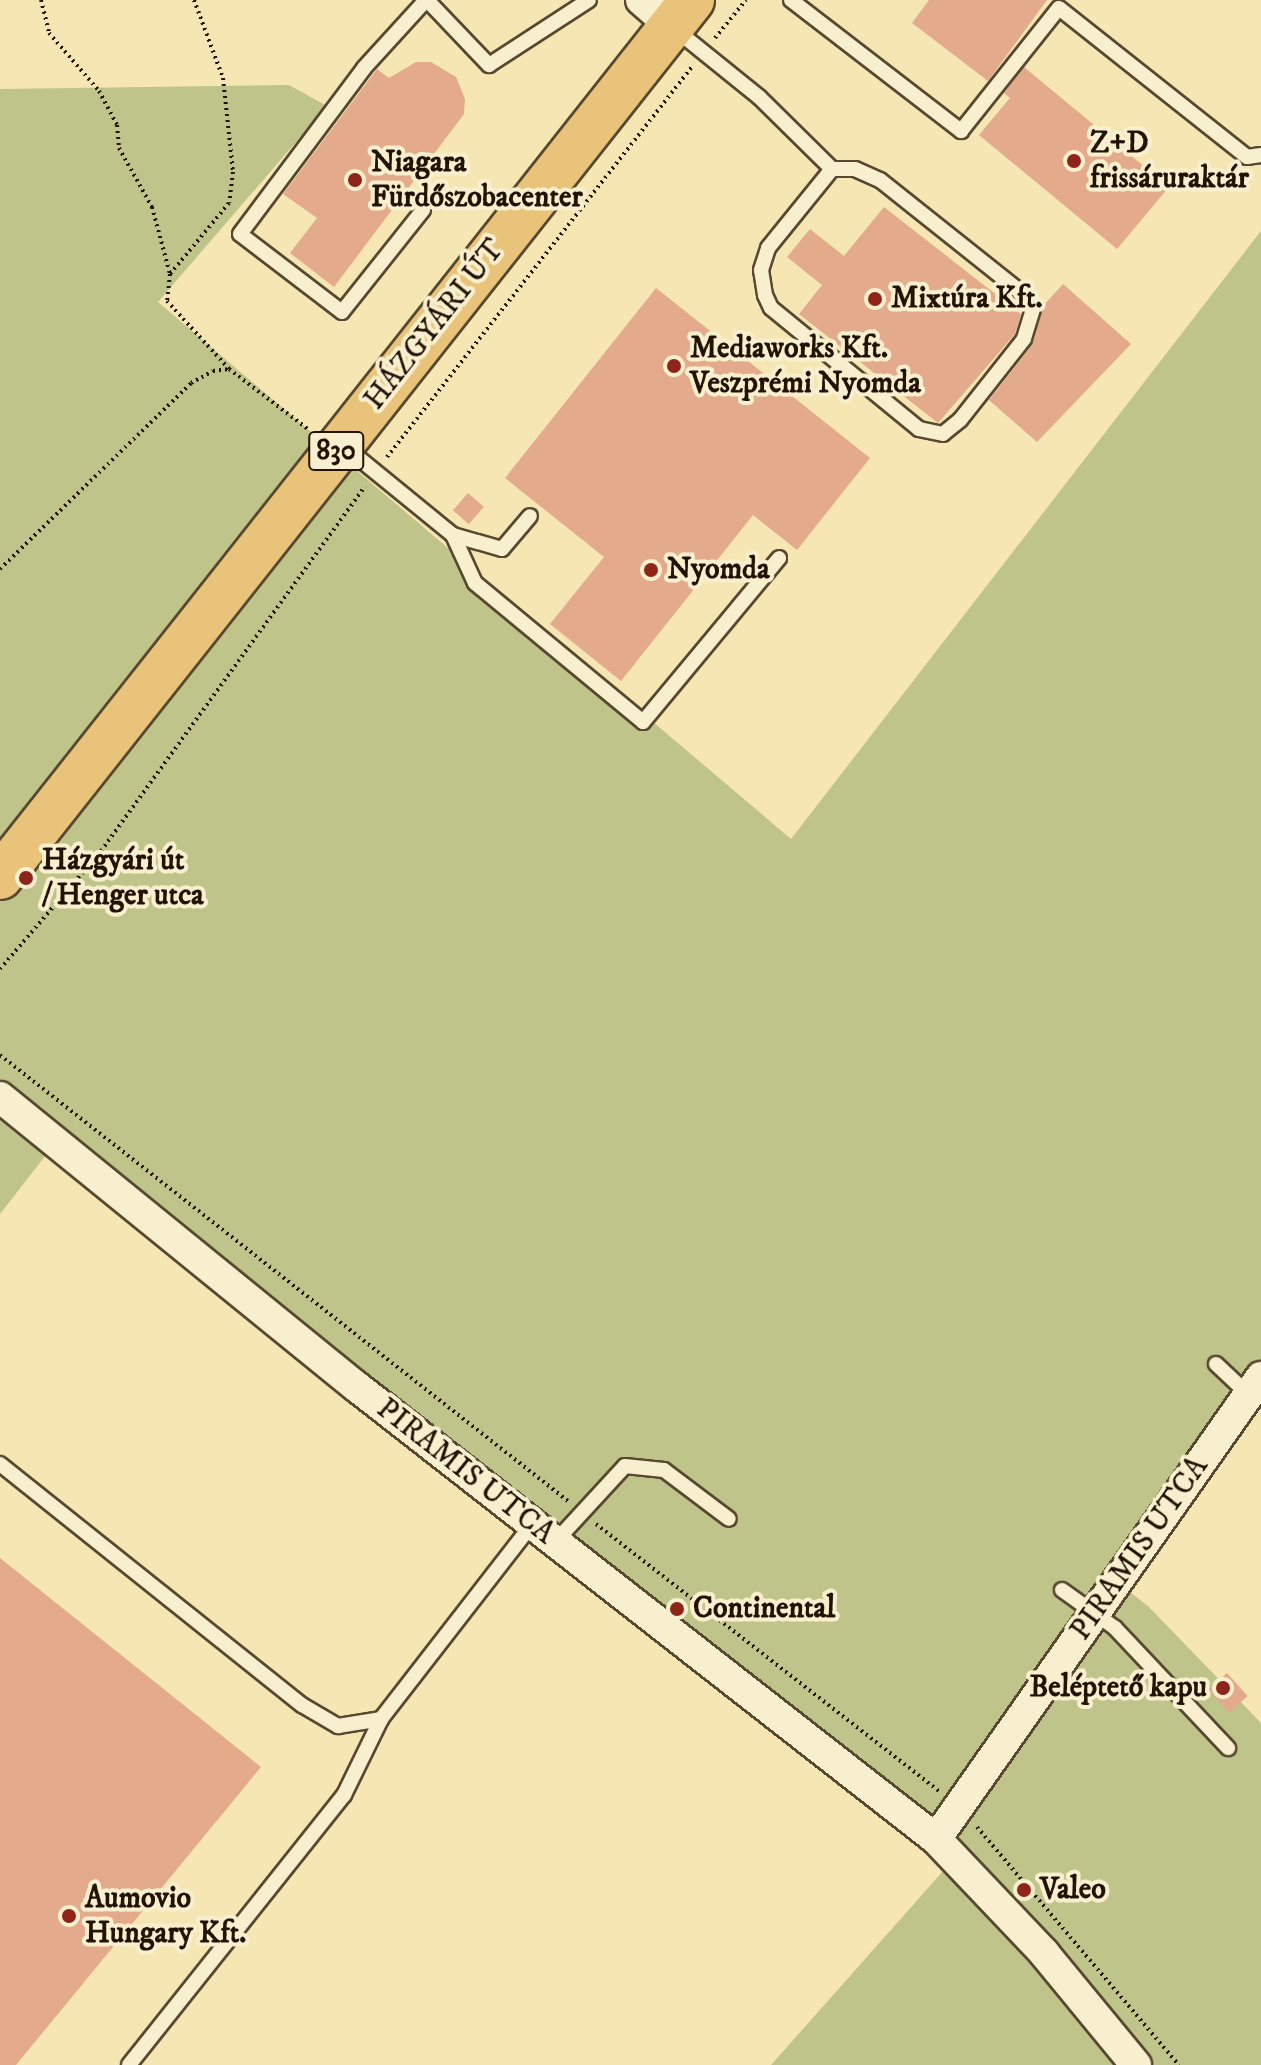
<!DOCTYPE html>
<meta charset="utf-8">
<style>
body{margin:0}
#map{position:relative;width:1261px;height:2065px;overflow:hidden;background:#f5e6b3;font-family:"IM FELL DW Pica",serif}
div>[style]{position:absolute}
.green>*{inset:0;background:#bfc48a}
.building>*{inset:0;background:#e3ab8b;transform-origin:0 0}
.path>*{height:4px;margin-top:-2px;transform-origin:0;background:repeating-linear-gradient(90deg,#221303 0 2px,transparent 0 6px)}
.roads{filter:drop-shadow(2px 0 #57482f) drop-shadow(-2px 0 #57482f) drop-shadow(0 2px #57482f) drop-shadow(0 -2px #57482f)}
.service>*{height:14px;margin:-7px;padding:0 7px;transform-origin:7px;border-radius:7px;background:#f8efce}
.minor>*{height:30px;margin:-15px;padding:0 15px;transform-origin:15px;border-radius:15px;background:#f8efce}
.primary>*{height:44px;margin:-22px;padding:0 22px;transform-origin:22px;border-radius:22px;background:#eac37a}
.dots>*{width:22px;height:22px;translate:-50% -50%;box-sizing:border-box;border:4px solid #f8efce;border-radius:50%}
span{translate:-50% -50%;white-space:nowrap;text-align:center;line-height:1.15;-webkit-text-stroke:8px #f8efce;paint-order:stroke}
.shield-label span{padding:2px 6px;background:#f8efce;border:2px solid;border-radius:6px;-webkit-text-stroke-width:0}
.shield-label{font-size:28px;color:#221303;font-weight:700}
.poi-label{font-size:30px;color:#221303;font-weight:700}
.left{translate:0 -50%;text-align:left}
.right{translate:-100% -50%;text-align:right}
.street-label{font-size:30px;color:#221303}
</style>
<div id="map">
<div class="green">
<div style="clip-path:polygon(289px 85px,327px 106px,158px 302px,791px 839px,1261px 231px,1261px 1370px,1115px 1580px,1149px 1607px,1261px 1723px,1261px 2065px,771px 2065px,952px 1861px,53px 1146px,0 1214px,0 89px)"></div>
</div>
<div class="building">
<div style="clip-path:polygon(929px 0,1047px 0,988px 81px,912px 23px)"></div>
<div style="clip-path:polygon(416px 62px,431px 62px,456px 77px,465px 99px,464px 114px,334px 287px,290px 253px,317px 218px,283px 194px,377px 69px,389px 78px)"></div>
<div style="clip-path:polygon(1024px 67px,1169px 187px,1117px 249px,979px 135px,1010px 98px,1004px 93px)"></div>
<div style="clip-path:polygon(884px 207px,1021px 314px,1015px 334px,938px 423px,799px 314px,822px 285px,787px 257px,810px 229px,844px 256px)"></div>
<div style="clip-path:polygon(1063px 284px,1131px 344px,1037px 442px,989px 400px,1032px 345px,1043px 306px)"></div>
<div style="clip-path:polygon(656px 288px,870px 458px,797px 550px,753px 515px,621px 681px,550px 624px,604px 557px,505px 478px)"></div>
<div style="left:468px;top:493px;width:21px;height:23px;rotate:41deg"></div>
<div style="clip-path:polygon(0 1558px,261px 1767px,16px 2065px,0 2065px)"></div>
<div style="left:1227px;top:1673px;width:31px;height:25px;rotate:48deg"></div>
</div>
<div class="path">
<div style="left:41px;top:0;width:34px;rotate:76deg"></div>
<div style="left:49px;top:33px;width:77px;rotate:49.2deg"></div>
<div style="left:99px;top:91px;width:38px;rotate:62deg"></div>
<div style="left:117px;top:125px;width:23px;rotate:85deg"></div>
<div style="left:119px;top:148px;width:68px;rotate:60.8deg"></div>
<div style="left:152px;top:207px;width:69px;rotate:75deg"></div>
<div style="left:194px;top:0;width:83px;rotate:69.6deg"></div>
<div style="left:223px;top:78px;width:95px;rotate:83.9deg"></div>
<div style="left:233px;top:172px;width:31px;rotate:97deg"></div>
<div style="left:229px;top:203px;width:92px;rotate:129.7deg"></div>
<div style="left:170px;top:274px;width:27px;rotate:96deg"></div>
<div style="left:167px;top:301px;width:92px;rotate:47.6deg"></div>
<div style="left:715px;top:38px;width:49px;rotate:-50.8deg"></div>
<div style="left:387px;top:457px;width:495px;rotate:-52deg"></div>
<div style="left:0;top:569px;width:267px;rotate:-44.2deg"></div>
<div style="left:191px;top:383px;width:25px;rotate:-29deg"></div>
<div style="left:213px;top:371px;width:16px;rotate:-7deg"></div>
<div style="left:229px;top:369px;width:101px;rotate:37.3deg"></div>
<div style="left:0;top:969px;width:155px;rotate:-49.4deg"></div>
<div style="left:101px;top:851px;width:450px;rotate:-54.1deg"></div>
<div style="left:0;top:1055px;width:722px;rotate:38.14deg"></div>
<div style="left:596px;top:1524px;width:435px;rotate:37.9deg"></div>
<div style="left:977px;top:1827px;width:312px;rotate:49.7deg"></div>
</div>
<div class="roads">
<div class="service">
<div style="left:427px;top:0;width:90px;rotate:46.4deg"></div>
<div style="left:489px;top:65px;width:119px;rotate:-33deg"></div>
<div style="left:791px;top:0;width:215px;rotate:37.6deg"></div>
<div style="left:961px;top:131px;width:157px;rotate:-51.5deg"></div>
<div style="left:1059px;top:8px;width:240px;rotate:38.4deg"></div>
<div style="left:1247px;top:157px;width:14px;rotate:-8deg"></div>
<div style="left:676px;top:30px;width:107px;rotate:38.9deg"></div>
<div style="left:759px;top:97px;width:103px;rotate:44.6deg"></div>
<div style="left:832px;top:169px;width:23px"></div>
<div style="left:855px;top:169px;width:27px;rotate:24deg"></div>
<div style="left:880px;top:180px;width:181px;rotate:38.5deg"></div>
<div style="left:1022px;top:293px;width:19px;rotate:55deg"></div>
<div style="left:1033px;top:309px;width:31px;rotate:107deg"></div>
<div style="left:1024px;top:339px;width:103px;rotate:128.3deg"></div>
<div style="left:960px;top:420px;width:22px;rotate:141deg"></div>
<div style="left:943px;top:434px;width:25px;rotate:-168deg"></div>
<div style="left:919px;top:429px;width:191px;rotate:-140.7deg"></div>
<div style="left:771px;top:308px;width:14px;rotate:-115deg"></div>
<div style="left:765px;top:295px;width:25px;rotate:-99deg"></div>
<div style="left:761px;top:270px;width:23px;rotate:-72deg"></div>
<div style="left:768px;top:248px;width:102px;rotate:-51deg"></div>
<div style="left:423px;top:210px;width:130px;rotate:128.5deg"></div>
<div style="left:342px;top:312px;width:128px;rotate:-142.6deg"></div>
<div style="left:240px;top:234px;width:207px;rotate:-53.2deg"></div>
<div style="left:364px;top:68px;width:92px;rotate:-47.6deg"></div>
<div style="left:345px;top:447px;width:139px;rotate:39.2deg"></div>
<div style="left:453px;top:535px;width:53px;rotate:65.4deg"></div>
<div style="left:475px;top:583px;width:218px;rotate:39.6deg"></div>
<div style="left:643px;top:722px;width:213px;rotate:-50.3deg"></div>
<div style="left:453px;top:535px;width:51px;rotate:15.9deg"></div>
<div style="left:502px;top:549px;width:43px;rotate:-49.7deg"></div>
<div style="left:1216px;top:1364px;width:45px;rotate:43.2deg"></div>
<div style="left:0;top:1464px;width:386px;rotate:38.6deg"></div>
<div style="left:302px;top:1705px;width:42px;rotate:30.3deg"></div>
<div style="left:338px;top:1726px;width:44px;rotate:-9.2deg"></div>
<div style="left:381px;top:1719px;width:247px;rotate:-52.2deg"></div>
<div style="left:555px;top:1542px;width:103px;rotate:-47.4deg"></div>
<div style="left:625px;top:1466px;width:39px;rotate:6deg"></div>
<div style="left:664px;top:1470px;width:81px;rotate:37deg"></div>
<div style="left:1062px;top:1590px;width:65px;rotate:35.6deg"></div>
<div style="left:1115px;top:1628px;width:165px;rotate:46.7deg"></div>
<div style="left:129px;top:2065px;width:345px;rotate:-51.5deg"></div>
<div style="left:344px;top:1795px;width:85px;rotate:-64deg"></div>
</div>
<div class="minor">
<div style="left:641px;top:0;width:40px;rotate:41deg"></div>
<div style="left:0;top:1097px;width:460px;rotate:39.1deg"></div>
<div style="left:357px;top:1387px;width:735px;rotate:37.98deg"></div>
<div style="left:936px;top:1839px;width:157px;rotate:46.5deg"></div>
<div style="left:1044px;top:1953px;width:145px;rotate:50.6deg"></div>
<div style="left:936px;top:1839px;width:565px;rotate:-54.88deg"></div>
</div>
<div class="primary">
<div style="left:0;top:877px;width:1117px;rotate:-51.72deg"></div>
</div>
</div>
<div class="dots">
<div style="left:1074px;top:161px;background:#8f2418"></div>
<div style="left:355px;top:180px;background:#8f2418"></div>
<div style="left:875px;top:299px;background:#8f2418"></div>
<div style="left:674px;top:366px;background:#8f2418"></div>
<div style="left:651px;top:570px;background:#8f2418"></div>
<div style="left:26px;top:878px;background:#8f2418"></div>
<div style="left:677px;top:1609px;background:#8f2418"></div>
<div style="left:1223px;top:1688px;background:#8f2418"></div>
<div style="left:1024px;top:1890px;background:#8f2418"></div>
<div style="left:69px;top:1916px;background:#8f2418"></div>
</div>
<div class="shield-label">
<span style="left:336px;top:451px">830</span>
</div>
<div class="poi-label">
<span class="left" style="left:1090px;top:161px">Z+D<br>frissáruraktár</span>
<span class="left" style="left:371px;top:180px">Niagara<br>Fürdőszobacenter</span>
<span class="left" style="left:891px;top:299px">Mixtúra Kft.</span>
<span class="left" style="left:690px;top:366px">Mediaworks Kft.<br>Veszprémi Nyomda</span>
<span class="left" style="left:667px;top:570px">Nyomda</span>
<span class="left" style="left:42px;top:878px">Házgyári út<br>/ Henger utca</span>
<span class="left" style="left:693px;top:1609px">Continental</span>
<span class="right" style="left:1207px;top:1688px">Beléptető kapu</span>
<span class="left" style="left:1040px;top:1890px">Valeo</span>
<span class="left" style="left:85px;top:1916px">Aumovio<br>Hungary Kft.</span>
</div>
<div class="street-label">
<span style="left:435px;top:325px;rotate:-52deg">HÁZGYÁRI ÚT</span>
<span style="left:465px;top:1472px;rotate:38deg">PIRAMIS UTCA</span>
<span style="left:1140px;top:1549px;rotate:-55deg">PIRAMIS UTCA</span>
</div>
</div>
